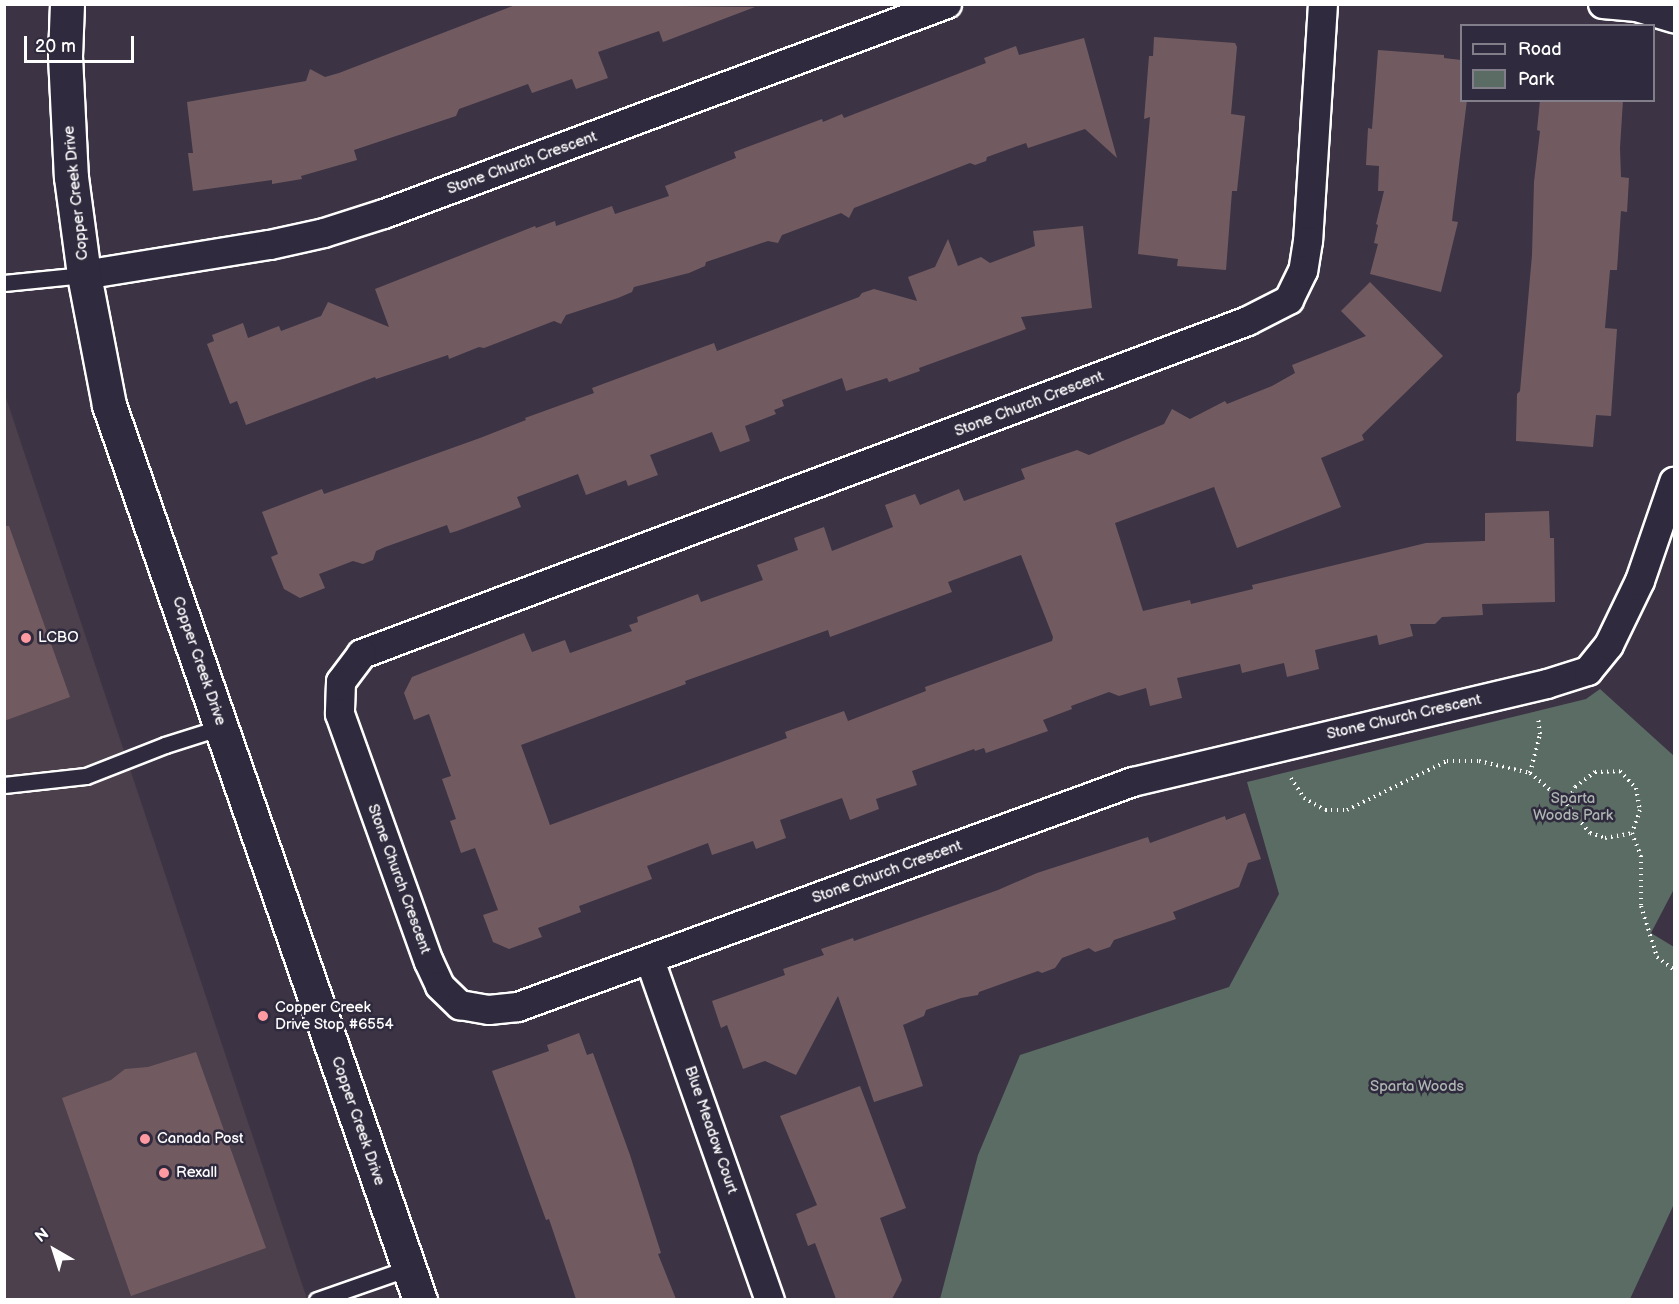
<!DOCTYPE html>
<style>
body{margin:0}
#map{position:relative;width:1679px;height:1304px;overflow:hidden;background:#3c3444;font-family:"Balsamiq Sans",sans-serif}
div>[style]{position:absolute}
.built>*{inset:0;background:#4c404c}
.green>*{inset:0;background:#5b6c64}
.building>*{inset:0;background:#725b60}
.path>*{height:4px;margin-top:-2px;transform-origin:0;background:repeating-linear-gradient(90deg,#fff 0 1.5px,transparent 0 6px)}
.roads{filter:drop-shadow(2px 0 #fff) drop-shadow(-2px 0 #fff) drop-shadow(0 2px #fff) drop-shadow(0 -2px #fff)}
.service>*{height:15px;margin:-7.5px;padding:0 7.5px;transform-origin:7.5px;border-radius:7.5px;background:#2f2a3d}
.minor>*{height:28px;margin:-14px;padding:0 14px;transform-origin:14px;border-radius:14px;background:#2f2a3d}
.tertiary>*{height:33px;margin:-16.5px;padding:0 16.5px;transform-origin:16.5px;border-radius:16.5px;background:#2f2a3d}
.dots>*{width:16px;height:16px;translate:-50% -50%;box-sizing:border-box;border:3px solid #2f2a3d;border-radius:50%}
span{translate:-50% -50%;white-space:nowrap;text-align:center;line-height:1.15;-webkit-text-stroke:5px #2f2a3d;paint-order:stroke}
.street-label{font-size:15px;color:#fff}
.poi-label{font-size:15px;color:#fff}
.left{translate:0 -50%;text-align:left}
.park-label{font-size:15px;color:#adb6b2}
.frame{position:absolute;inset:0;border:6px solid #fff;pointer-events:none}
.legend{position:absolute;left:1460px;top:24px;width:195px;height:78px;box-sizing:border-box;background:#2f2a3d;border:2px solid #827f8b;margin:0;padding:8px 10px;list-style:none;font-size:18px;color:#fff}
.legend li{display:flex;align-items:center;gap:12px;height:30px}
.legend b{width:30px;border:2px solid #827f8b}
.north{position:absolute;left:24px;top:1220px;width:60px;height:60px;-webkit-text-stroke:4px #2f2a3d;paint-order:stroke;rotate:321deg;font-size:16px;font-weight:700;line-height:24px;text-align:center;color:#fff}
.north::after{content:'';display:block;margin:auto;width:21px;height:27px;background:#fff;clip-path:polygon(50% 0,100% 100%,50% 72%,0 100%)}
.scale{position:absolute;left:24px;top:36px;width:110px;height:27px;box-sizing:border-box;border:3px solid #fff;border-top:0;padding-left:8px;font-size:18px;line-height:21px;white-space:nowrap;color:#fff;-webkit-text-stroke:4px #2f2a3d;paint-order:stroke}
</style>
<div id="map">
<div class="built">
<div style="clip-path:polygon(5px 395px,307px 1299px,5px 1299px)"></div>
</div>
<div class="green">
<div style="clip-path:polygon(1600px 689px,1674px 756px,1674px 889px,1651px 933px,1674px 947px,1674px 1204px,1630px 1299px,940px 1299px,978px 1155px,1020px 1055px,1229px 987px,1279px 894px,1247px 782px,1586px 699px)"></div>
</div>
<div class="building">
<div style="clip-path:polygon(518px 4px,755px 7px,663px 42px,659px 31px,598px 52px,608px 78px,576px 89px,572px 79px,532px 93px,528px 84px,459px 109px,456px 116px,354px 150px,357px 160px,301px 176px,302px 179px,272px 184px,272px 180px,193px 191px,188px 153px,193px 153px,187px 102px,306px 81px,310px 69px,325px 77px,339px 73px)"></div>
<div style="clip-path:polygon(1154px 37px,1235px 43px,1237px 47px,1231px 114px,1245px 116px,1237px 191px,1232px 191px,1226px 270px,1177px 266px,1178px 259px,1138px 254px,1150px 117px,1144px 119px,1149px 56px,1153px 56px)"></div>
<div style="clip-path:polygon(1084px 38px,1117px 158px,1085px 129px,1028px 148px,1026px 143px,987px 157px,986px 161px,975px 165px,970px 163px,854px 208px,849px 218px,841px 213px,782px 235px,778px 243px,768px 241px,706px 262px,705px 266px,689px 273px,634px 287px,632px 292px,618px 298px,566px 315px,561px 324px,554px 321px,484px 348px,479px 347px,449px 359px,448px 355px,376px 379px,375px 377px,246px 425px,237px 401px,230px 404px,207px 344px,214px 341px,212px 335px,243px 323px,248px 338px,279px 326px,281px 331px,321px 316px,328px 302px,389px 327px,375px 289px,535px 226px,536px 228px,555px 221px,556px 226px,612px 206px,615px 214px,669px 196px,665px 186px,736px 158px,734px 152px,822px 119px,823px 122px,842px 114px,844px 118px,986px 63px,984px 58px,1016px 46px,1019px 55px)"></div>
<div style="clip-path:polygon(1378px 50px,1444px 55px,1444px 58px,1461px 60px,1461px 100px,1467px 100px,1452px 221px,1458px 222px,1441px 292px,1370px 274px,1378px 244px,1374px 243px,1378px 225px,1376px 224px,1384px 191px,1378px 191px,1379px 166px,1366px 165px,1368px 128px,1372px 129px)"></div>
<div style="clip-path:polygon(1540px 100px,1623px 100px,1620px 148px,1621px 177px,1629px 178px,1627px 212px,1621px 211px,1617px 270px,1610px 270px,1605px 328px,1617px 329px,1611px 416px,1596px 415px,1593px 447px,1516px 441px,1517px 394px,1520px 391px,1532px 255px,1534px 182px,1540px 131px,1537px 130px)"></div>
<div style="clip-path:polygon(1083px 226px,1092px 308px,1021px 317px,1026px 329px,919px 368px,920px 371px,889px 382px,887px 378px,846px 391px,842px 378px,782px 400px,784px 406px,774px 410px,776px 414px,745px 426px,750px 441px,720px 452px,712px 432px,650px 455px,658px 475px,628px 486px,626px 480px,586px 495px,578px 474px,517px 497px,521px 507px,457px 531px,450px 533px,447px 525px,385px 547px,376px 551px,373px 560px,363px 564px,353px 561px,319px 574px,325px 588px,300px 598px,284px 589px,271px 557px,278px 554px,262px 512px,322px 489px,324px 494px,480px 438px,526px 420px,525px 418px,594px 393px,592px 388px,714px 343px,717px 351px,859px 297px,862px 293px,874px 289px,917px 301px,908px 277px,935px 267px,948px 239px,958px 266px,981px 257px,990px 263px,1035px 246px,1033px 231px)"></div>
<div style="clip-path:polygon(evenodd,1370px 282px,1443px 356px,1362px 435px,1364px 440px,1321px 458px,1341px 507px,1237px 548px,1214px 487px,1115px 523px,1143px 611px,1190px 600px,1191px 604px,1253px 589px,1252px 585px,1426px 543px,1485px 541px,1485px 513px,1549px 511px,1550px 538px,1554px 538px,1555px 602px,1482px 604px,1483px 615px,1442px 617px,1435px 624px,1410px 624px,1413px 636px,1379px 645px,1377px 635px,1315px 650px,1319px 669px,1287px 677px,1284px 663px,1242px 673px,1240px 664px,1177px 678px,1182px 698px,1150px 706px,1146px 688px,1119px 696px,1109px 692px,1071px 706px,1072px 709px,1043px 720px,1048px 731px,986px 753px,984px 748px,975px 751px,974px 749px,912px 771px,917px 785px,876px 799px,879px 809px,850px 820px,842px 798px,780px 820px,786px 838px,756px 849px,753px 841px,712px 855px,708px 843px,647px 866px,652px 879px,579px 906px,581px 912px,538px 928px,542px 937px,509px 949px,493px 942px,483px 915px,498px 910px,475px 848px,461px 853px,450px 821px,456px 819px,442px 779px,451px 776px,429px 714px,414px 720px,404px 693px,412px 677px,524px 633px,532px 652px,565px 640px,570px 653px,632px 631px,629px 625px,638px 622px,637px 617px,698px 594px,701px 602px,763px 580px,757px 565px,798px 550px,794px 538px,824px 527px,832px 551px,893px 527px,885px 505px,915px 494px,920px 505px,959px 489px,964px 501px,1025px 479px,1021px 469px,1077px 450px,1089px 455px,1164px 424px,1172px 409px,1190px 419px,1225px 401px,1227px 404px,1272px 386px,1295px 373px,1292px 365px,1366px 336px,1341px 311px,1370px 282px,1021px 555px,1053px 637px,1052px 641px,925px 687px,926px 691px,848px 721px,844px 711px,785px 732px,787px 738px,550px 825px,521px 745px,686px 684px,685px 681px,828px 630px,830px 637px,952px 592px,948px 582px,1021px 555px)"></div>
<div style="clip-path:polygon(4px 526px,9px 526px,70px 697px,4px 721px)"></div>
<div style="clip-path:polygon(1245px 813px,1261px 859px,1248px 863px,1239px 887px,1173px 912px,1176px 919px,1114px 940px,1110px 947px,1095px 952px,1089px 948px,1062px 958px,1055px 968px,1042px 973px,1038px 971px,979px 992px,978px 995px,961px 998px,926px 1010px,924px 1016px,903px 1025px,923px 1086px,874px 1102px,838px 996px,796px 1075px,765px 1061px,743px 1069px,727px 1025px,721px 1028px,712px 1001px,785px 975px,783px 969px,824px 955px,821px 949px,853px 938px,854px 941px,998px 890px,1037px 873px,1148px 837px,1150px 843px,1225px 816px,1226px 820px)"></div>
<div style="clip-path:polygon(579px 1033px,587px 1055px,593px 1053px,630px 1155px,661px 1253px,658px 1254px,676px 1299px,576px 1299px,549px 1219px,546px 1220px,492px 1071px,549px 1051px,547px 1045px)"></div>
<div style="clip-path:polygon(196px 1052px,266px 1248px,131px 1296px,62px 1098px,111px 1080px,125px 1069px,148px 1067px)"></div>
<div style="clip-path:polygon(860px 1086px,906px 1208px,880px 1218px,902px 1280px,892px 1299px,836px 1299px,815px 1243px,808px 1246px,796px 1214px,817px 1205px,780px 1116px)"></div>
</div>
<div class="path">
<div style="left:1530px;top:773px;width:40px;rotate:-75.6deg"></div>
<div style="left:1540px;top:734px;width:16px;rotate:-97deg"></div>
<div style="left:1291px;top:778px;width:24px;rotate:57deg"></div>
<div style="left:1304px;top:798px;width:24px;rotate:30deg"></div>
<div style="left:1325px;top:810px;width:22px"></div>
<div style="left:1347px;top:810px;width:111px;rotate:-26.1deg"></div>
<div style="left:1447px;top:761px;width:32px"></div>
<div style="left:1479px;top:761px;width:52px;rotate:13.2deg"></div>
<div style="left:1530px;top:773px;width:48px;rotate:40deg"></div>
<div style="left:1567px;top:804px;width:37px;rotate:52deg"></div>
<div style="left:1590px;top:833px;width:16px;rotate:18deg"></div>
<div style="left:1605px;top:838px;width:27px;rotate:-10deg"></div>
<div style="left:1632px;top:833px;width:25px;rotate:69deg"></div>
<div style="left:1641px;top:856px;width:50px;rotate:90deg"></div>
<div style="left:1641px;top:906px;width:53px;rotate:72.6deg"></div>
<div style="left:1657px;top:957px;width:21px;rotate:37deg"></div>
<div style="left:1567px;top:804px;width:19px;rotate:-65deg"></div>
<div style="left:1575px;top:787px;width:25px;rotate:-37deg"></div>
<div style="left:1595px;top:772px;width:25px;rotate:-2deg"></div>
<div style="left:1620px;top:771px;width:23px;rotate:47deg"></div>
<div style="left:1636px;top:788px;width:22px;rotate:80deg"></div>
<div style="left:1640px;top:810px;width:24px;rotate:109deg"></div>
</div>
<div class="roads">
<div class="service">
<div style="left:4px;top:283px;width:80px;rotate:-5.7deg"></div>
<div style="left:4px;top:785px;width:82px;rotate:-6.3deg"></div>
<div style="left:86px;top:776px;width:85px;rotate:-21.4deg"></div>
<div style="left:165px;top:745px;width:60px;rotate:-17.5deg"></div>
<div style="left:317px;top:1300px;width:97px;rotate:-19.2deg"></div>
</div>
<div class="minor">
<div style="left:1323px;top:4px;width:237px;rotate:93.6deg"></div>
<div style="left:1308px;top:241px;width:30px;rotate:99deg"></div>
<div style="left:1303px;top:271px;width:32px;rotate:116deg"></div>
<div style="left:1289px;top:300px;width:46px;rotate:152.9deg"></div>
<div style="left:1248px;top:321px;width:947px;rotate:159.4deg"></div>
<div style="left:362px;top:654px;width:35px;rotate:127deg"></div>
<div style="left:341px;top:682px;width:32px;rotate:92deg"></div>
<div style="left:340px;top:714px;width:263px;rotate:70.3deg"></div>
<div style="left:429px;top:962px;width:26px;rotate:65deg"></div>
<div style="left:440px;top:986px;width:28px;rotate:44deg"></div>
<div style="left:460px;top:1005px;width:29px;rotate:10deg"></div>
<div style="left:489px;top:1010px;width:29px;rotate:-6deg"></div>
<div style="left:518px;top:1007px;width:655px;rotate:-20.1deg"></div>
<div style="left:1133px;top:782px;width:425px;rotate:-13.3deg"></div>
<div style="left:1547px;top:684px;width:43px;rotate:-17.6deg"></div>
<div style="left:1588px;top:671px;width:33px;rotate:-51deg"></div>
<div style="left:1609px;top:645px;width:71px;rotate:-64.2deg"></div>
<div style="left:1640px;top:581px;width:105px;rotate:-71deg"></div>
<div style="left:1603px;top:4px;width:34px;rotate:5deg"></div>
<div style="left:1637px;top:7px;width:39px;rotate:17deg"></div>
<div style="left:84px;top:275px;width:188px;rotate:-9.2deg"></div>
<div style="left:270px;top:245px;width:55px;rotate:-12.5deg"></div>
<div style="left:324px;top:233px;width:63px;rotate:-17.6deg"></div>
<div style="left:384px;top:214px;width:601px;rotate:-20.46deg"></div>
<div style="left:650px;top:960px;width:361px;rotate:70.6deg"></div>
</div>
<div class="tertiary">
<div style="left:67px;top:4px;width:52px;rotate:92.2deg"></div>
<div style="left:65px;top:56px;width:121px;rotate:87.2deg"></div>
<div style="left:71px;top:177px;width:99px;rotate:82.4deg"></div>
<div style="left:84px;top:275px;width:132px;rotate:79.1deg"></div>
<div style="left:109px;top:405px;width:947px;rotate:70.84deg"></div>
</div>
</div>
<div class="dots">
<div style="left:26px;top:638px;background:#ff9aa2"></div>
<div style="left:263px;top:1016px;background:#ff9aa2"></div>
<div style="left:145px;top:1139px;background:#ff9aa2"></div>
<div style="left:164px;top:1173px;background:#ff9aa2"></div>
</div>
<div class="street-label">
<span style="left:522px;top:163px;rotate:-20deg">Stone Church Crescent</span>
<span style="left:76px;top:193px;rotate:-96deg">Copper Creek Drive</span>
<span style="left:1029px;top:404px;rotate:-21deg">Stone Church Crescent</span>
<span style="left:199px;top:661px;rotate:71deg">Copper Creek Drive</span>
<span style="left:1404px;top:717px;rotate:-13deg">Stone Church Crescent</span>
<span style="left:887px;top:872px;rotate:-20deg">Stone Church Crescent</span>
<span style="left:399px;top:879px;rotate:70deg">Stone Church Crescent</span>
<span style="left:358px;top:1121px;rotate:71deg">Copper Creek Drive</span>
<span style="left:711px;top:1130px;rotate:71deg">Blue Meadow Court</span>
</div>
<div class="poi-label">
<span class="left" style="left:38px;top:638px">LCBO</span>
<span class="left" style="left:275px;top:1016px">Copper Creek<br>Drive Stop #6554</span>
<span class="left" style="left:157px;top:1139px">Canada Post</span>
<span class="left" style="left:176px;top:1173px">Rexall</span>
</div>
<div class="park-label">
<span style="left:1573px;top:807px">Sparta<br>Woods Park</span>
<span style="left:1417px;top:1087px">Sparta Woods</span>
</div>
<div class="frame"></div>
<ul class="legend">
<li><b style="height:8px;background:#2f2a3d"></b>Road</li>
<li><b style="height:16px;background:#5b6c64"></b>Park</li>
</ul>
<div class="north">N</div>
<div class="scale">20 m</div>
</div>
